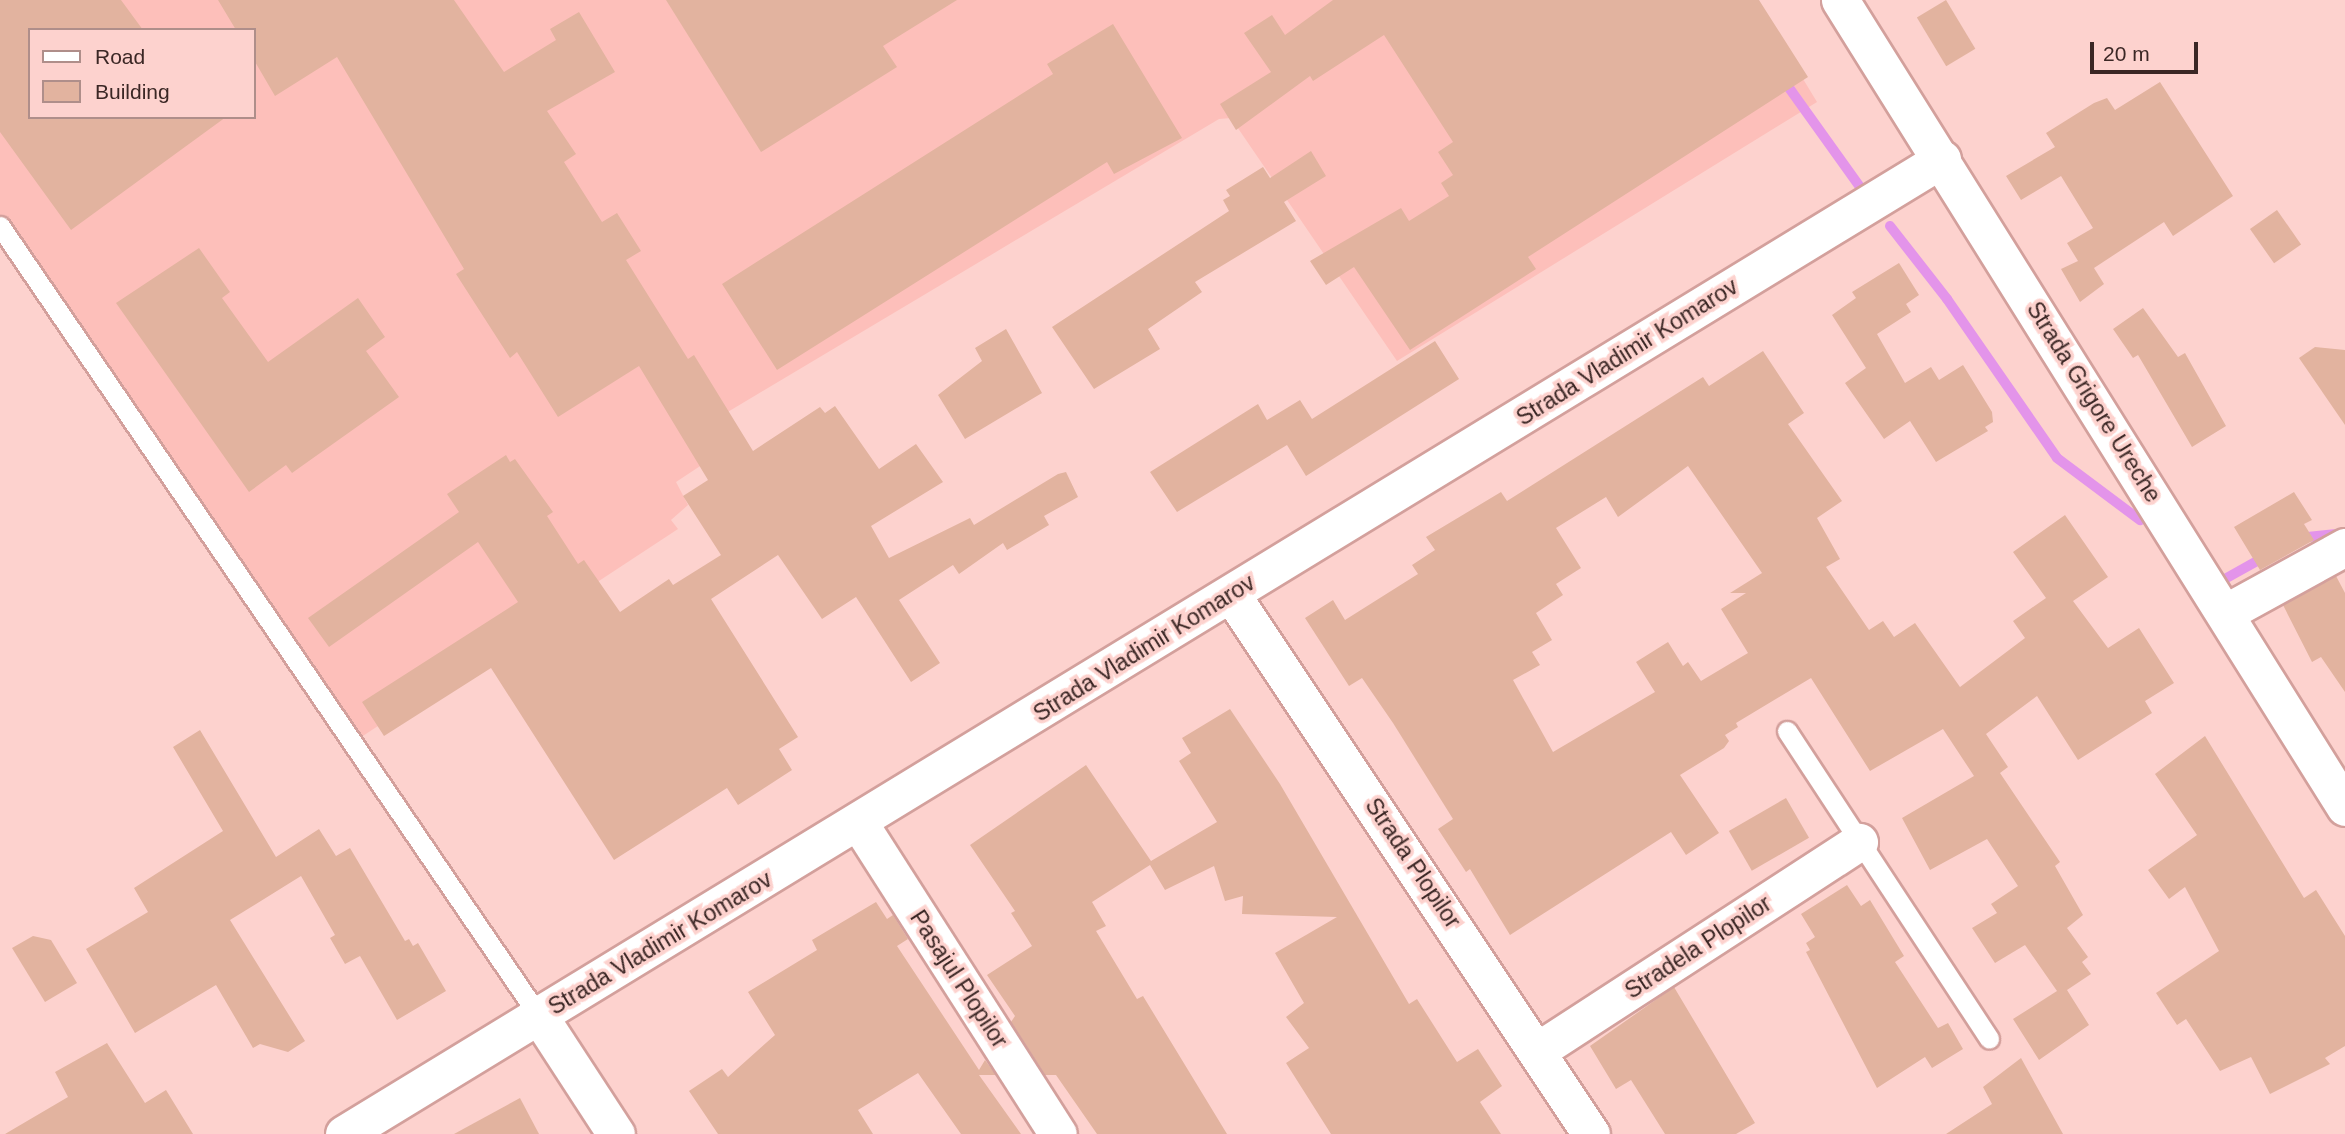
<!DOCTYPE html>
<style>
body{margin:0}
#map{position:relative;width:2345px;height:1134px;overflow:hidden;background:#fdd2ce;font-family:Helvetica,sans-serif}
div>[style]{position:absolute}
.built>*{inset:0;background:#fdbfba}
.stream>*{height:10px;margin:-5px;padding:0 5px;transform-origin:5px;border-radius:5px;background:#e394ea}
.building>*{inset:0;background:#e2b39f;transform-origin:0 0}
.roads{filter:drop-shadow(2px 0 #d3a09c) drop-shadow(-2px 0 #d3a09c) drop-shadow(0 2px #d3a09c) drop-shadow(0 -2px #d3a09c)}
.lane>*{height:19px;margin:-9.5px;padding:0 9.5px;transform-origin:9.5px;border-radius:9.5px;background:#fff}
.street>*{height:37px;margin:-18.5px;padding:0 18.5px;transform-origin:18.5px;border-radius:18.5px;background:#fff}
span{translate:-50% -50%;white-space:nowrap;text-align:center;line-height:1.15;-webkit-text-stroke:7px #fdd2ce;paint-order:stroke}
.street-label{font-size:23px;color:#3b2725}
.legend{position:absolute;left:28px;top:28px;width:228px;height:91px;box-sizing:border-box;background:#fdd2ce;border:2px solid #af8e8a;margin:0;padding:9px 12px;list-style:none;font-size:21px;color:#3b2725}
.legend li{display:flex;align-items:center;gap:14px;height:35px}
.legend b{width:35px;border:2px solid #af8e8a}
.scale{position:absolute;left:2090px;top:42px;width:108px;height:32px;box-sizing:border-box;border:4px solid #3b2725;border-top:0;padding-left:9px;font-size:21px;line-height:24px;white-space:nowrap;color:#3b2725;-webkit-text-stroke:5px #fdd2ce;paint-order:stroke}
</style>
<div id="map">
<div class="built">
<div style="clip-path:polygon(evenodd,0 0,1755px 0,1817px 102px,1397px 361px,1231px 118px,1219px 119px,721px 416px,735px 443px,676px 482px,688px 505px,671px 520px,678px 529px,343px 749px,0 241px,0 0,30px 30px,254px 30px,254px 117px,30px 117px,30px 30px)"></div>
</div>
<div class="stream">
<div style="left:1782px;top:78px;width:148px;rotate:54.4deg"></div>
<div style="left:1890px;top:226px;width:93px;rotate:52deg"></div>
<div style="left:1947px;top:299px;width:193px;rotate:55.3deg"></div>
<div style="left:2057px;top:458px;width:104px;rotate:36.8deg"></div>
<div style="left:2298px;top:538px;width:36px;rotate:-6deg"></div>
<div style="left:2223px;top:580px;width:49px;rotate:-29.2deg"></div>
</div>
<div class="building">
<div style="clip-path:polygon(0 0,121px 0,143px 30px,30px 30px,30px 117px,226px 117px,71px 230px,0 132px)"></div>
<div style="clip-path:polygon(218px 0,454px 0,504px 72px,556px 40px,550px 29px,579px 12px,615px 72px,547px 111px,576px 154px,564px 162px,602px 222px,617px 213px,641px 251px,626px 260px,688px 359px,694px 355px,753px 451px,820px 407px,825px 413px,835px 406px,879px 469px,916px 444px,943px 482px,871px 526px,889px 558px,970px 518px,974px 525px,1058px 474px,1066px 472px,1078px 497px,1044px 516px,1049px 525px,1007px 550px,1003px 543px,959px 574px,953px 565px,899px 600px,940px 663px,911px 682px,856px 597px,822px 619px,778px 555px,711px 599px,798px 737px,779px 749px,792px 770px,738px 805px,727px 788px,614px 860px,491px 668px,384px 736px,362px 702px,518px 602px,478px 542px,329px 647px,308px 618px,459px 512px,447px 494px,506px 455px,510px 462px,515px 459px,553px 512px,547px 516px,578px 564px,584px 560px,620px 612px,669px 579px,673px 585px,721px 555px,683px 496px,708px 480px,639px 366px,558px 417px,517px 352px,510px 358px,456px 274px,464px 269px,337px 57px,275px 96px,254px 60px,254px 30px,236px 30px)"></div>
<div style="clip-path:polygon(666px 0,957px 0,883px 46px,897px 67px,761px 152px)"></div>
<div style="clip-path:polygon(1333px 0,1759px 0,1808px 77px,1528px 257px,1536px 269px,1410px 350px,1354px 267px,1326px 285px,1310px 261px,1401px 208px,1409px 221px,1449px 196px,1441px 183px,1453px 175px,1438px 152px,1453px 142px,1384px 35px,1313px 81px,1310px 76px,1236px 130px,1220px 104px,1271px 72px,1244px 33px,1272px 15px,1285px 35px)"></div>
<div style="left:1946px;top:0;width:57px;height:34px;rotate:59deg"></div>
<div style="clip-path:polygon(1113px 24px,1182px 138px,1114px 174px,1107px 162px,777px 370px,722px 284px,1053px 74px,1047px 64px)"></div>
<div style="clip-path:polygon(2160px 82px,2233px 196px,2173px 236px,2164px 222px,2094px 268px,2104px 284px,2080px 302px,2061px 269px,2078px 261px,2067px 243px,2093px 228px,2061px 176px,2021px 200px,2006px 176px,2055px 147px,2046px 133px,2094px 103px,2107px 98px,2115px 110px)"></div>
<div style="clip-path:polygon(1311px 151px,1326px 176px,1284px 202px,1296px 221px,1195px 282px,1202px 292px,1148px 329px,1160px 349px,1094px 389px,1052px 327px,1229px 211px,1223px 200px,1230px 196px,1226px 190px,1263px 167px,1270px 178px)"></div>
<div style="left:2277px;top:210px;width:42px;height:33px;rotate:55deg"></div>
<div style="clip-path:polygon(199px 248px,230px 292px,222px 298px,268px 362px,358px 298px,385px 337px,366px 351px,399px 397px,292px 473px,286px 465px,249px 492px,116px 303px)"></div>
<div style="clip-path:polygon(1899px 263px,1919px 295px,1906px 304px,1911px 312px,1877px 334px,1905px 383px,1931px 367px,1939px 380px,1963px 365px,1992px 412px,1993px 422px,1985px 427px,1988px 431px,1936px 462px,1910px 421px,1884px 439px,1845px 383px,1866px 368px,1832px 315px,1856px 298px,1852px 292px)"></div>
<div style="clip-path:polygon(2143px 308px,2178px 357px,2185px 353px,2226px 426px,2192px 447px,2138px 355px,2133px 358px,2113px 329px)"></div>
<div style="clip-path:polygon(1006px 329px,1042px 393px,965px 439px,938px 395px,982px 361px,975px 348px)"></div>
<div style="clip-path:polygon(1435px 341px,1459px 379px,1306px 476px,1287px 445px,1177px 512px,1150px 472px,1258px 404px,1267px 420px,1300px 400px,1312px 419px)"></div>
<div style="clip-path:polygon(2315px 347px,2345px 350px,2345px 425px,2299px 358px)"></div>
<div style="clip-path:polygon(evenodd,1763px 351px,1804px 413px,1788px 424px,1842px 501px,1817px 518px,1840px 559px,1826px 567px,1869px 630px,1883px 621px,1894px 637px,1915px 623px,1960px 687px,2025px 638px,2013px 621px,2046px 598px,2013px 552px,2065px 515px,2108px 577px,2073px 601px,2108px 648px,2139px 628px,2174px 683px,2145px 701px,2152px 713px,2078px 760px,2037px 696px,1986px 734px,2008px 767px,2000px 773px,2060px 862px,2055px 866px,2083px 915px,2067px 928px,2088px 957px,2082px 962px,2091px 974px,2067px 990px,2089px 1025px,2039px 1060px,2013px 1019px,2057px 991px,2025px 945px,1995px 963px,1972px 928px,1997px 913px,1991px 904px,2018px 886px,1987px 839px,1930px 870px,1902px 818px,1974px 776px,1943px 729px,1870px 771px,1811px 678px,1736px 723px,1738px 727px,1725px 735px,1729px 741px,1724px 748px,1680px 775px,1719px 833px,1686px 855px,1671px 832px,1510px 935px,1470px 869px,1466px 872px,1438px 829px,1453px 819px,1393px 723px,1362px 678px,1349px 686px,1305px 618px,1333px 600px,1345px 620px,1418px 574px,1412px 565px,1435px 550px,1426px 537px,1501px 492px,1507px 501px,1703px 377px,1709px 386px,1763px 351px,1688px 466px,1762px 573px,1730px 593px,1746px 593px,1721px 609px,1748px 653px,1701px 681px,1688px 662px,1683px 666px,1668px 642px,1636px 662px,1655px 692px,1553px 752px,1513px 680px,1540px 665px,1532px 652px,1552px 640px,1536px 613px,1563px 595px,1556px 584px,1581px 568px,1556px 528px,1606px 497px,1618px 517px,1688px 466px)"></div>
<div style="clip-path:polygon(2294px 492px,2312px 520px,2304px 524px,2314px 540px,2260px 570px,2234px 527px)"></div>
<div style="clip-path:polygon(2336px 576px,2345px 593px,2345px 692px,2321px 657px,2312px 662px,2283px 605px)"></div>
<div style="clip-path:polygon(1230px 709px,1280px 784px,1409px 1004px,1417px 999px,1457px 1062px,1478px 1049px,1502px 1086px,1480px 1102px,1501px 1134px,1331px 1134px,1286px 1063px,1309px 1048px,1286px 1017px,1304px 1003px,1275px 953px,1337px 917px,1242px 914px,1243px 896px,1225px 901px,1214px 866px,1165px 890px,1150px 865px,1092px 902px,1106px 926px,1096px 931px,1137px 999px,1143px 996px,1227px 1134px,1097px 1134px,1056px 1075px,1045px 1075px,1011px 1022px,1015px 1016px,987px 975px,1032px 946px,1011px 913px,1015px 911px,970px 845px,1086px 765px,1151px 861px,1217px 822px,1179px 761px,1191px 753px,1182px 738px)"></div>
<div style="clip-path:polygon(200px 730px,276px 857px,319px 829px,336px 856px,350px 848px,405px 941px,409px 939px,413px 946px,418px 943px,446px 991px,397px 1020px,360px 956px,345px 964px,330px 938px,335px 935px,301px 876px,230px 920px,305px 1041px,288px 1052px,260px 1044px,253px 1048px,216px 985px,135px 1033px,86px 949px,148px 912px,134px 888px,223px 831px,173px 747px)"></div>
<div style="clip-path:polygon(2205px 736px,2304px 898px,2316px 890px,2345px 936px,2345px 1046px,2325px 1058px,2330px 1064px,2270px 1094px,2251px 1057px,2220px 1071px,2186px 1019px,2177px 1025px,2156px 993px,2219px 951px,2185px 887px,2169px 899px,2148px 870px,2197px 835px,2155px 774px)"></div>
<div style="left:1786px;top:798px;width:46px;height:66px;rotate:60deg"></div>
<div style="clip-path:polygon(1847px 885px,1861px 906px,1870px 900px,1904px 956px,1895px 962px,1938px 1028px,1948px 1023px,1963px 1049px,1932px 1068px,1925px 1057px,1877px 1088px,1806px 952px,1810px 950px,1806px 943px,1815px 937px,1801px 914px)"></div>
<div style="clip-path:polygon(876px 902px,887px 919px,893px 915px,908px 939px,897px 946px,979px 1070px,985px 1060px,996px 1075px,979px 1075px,1021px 1134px,961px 1134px,918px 1073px,858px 1110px,873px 1134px,718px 1134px,689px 1091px,722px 1069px,728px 1077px,775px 1035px,748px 992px,817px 950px,812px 940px)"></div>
<div style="clip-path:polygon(33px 936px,51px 940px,77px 983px,45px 1002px,12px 948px)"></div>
<div style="clip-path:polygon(1674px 987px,1755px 1123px,1736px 1134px,1665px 1134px,1631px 1080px,1616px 1089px,1590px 1046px)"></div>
<div style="clip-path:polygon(107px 1043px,145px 1103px,166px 1090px,193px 1134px,5px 1134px,68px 1097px,55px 1072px)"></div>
<div style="clip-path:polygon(2021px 1058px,2063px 1134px,1946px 1134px,1992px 1104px,1983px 1087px)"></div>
<div style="clip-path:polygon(520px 1098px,539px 1134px,454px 1134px)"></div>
</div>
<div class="roads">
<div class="lane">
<div style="left:0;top:226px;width:956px;rotate:55.7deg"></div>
<div style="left:1787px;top:731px;width:368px;rotate:56.7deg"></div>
</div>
<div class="street">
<div style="left:1840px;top:0;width:952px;rotate:57.96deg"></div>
<div style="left:1231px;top:594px;width:649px;rotate:56.31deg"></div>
<div style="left:2225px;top:613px;width:137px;rotate:-28.8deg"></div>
<div style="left:859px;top:823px;width:369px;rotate:57.4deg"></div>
<div style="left:539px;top:1016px;width:141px;rotate:56.9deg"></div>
<div style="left:1537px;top:1051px;width:384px;rotate:-33deg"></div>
<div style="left:344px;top:1134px;width:1872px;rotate:-31.39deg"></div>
</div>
</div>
<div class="street-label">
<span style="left:1627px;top:352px;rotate:-32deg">Strada Vladimir Komarov</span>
<span style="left:2094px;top:402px;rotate:58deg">Strada Grigore Ureche</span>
<span style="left:1144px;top:648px;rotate:-32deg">Strada Vladimir Komarov</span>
<span style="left:1413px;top:863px;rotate:56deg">Strada Plopilor</span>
<span style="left:660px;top:943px;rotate:-31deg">Strada Vladimir Komarov</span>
<span style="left:1698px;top:947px;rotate:-33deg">Stradela Plopilor</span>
<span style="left:959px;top:979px;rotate:57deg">Pasajul Plopilor</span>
</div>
<ul class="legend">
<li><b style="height:9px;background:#fff"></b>Road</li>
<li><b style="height:19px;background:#e2b39f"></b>Building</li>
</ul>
<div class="scale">20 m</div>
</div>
